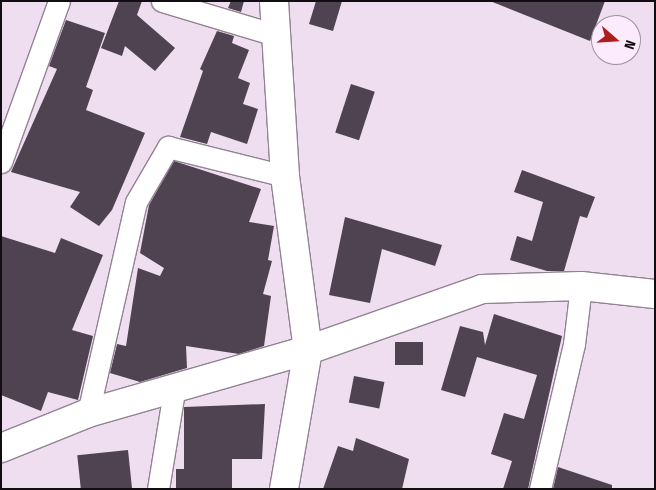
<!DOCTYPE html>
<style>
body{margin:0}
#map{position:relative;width:656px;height:490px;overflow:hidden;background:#eedef0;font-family:"Fira Sans Condensed",sans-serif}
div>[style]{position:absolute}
.building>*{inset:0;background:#4f4251;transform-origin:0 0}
.roads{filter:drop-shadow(1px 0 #928393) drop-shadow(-1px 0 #928393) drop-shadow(0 1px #928393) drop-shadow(0 -1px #928393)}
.street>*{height:21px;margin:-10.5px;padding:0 10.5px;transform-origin:10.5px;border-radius:10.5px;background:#fff}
.secondary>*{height:28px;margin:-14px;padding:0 14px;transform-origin:14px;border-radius:14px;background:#fff}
span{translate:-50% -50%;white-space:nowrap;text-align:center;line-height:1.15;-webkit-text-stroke:5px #fcebfd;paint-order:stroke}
.frame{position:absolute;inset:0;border:2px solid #120d13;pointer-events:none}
.north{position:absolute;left:591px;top:15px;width:50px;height:50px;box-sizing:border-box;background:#fcebfd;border:1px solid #9e929f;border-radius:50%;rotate:109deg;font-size:14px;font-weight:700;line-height:20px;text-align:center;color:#120d13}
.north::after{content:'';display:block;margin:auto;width:18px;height:22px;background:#af1e1d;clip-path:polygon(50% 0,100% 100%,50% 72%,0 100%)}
</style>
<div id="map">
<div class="building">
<div style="clip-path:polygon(119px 1px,142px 1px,137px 15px,175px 48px,155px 71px,125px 46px,122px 56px,101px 48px)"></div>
<div style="clip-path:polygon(231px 1px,244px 1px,241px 12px,228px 8px)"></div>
<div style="clip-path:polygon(316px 1px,342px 1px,333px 31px,309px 24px)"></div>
<div style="clip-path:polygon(490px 1px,605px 1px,590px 41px)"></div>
<div style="clip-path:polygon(66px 20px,105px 33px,86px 87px,93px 90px,86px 110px,145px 133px,112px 210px,99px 226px,70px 207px,80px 192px,11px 172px,57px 69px,49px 66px)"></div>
<div style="clip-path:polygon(217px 31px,234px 36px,232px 43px,249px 50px,238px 78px,250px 83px,243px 104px,258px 109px,247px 144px,211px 132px,207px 144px,180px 137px,203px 71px,200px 69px)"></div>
<div style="left:351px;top:84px;width:25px;height:51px;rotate:18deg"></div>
<div style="clip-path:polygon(174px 161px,261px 189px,249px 222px,274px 226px,268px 260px,272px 261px,263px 294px,271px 296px,264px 346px,239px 354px,186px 346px,187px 368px,140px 382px,110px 373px,117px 344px,126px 346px,138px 268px,160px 276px,164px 268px,140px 253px,149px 205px)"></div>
<div style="clip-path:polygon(522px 170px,595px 197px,587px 218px,580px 216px,564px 271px,547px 271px,510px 260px,517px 236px,532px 241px,543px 202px,514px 192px)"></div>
<div style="clip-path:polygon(345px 217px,442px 245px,435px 266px,382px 249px,370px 303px,329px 295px)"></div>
<div style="clip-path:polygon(1px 236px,55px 253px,61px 238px,103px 255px,72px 330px,93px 336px,78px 400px,48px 392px,41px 411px,1px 395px)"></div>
<div style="clip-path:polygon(494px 314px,562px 336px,528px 489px,503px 489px,512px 461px,491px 454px,504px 413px,524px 419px,537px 375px,477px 357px,465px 397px,441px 390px,460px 326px,483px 332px,485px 345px)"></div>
<div style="left:423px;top:342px;width:23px;height:28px;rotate:90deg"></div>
<div style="left:354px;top:376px;width:31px;height:27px;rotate:11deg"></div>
<div style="clip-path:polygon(265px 404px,262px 459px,232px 459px,232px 489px,176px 489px,176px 469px,184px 469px,184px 407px)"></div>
<div style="clip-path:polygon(356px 438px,409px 459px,402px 489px,323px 489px,338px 446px,353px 451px)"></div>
<div style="left:128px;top:450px;width:39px;height:51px;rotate:84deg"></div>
<div style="clip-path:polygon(558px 467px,612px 485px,612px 489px,553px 489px)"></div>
</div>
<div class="roads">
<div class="street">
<div style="left:162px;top:1px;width:118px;rotate:16.7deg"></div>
<div style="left:1px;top:162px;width:171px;rotate:-70.2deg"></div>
<div style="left:88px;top:413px;width:216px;rotate:-77.2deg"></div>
<div style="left:136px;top:202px;width:64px;rotate:-59.8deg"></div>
<div style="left:168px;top:147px;width:121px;rotate:13.9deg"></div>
<div style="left:158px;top:489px;width:99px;rotate:-80.7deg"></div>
<div style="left:540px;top:489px;width:149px;rotate:-76.8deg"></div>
<div style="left:574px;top:344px;width:58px;rotate:-83.1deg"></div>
</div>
<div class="secondary">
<div style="left:274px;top:1px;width:175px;rotate:86.4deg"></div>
<div style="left:285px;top:176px;width:176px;rotate:82.5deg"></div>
<div style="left:308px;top:350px;width:141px;rotate:99.8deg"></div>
<div style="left:1px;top:448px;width:94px;rotate:-21.9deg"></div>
<div style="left:88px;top:413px;width:229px;rotate:-16deg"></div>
<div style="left:308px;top:350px;width:184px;rotate:-19.3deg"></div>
<div style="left:482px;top:289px;width:99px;rotate:-1.7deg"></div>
<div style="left:581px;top:286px;width:74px;rotate:6.2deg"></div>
</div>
</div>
<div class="frame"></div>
<div class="north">N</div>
</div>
